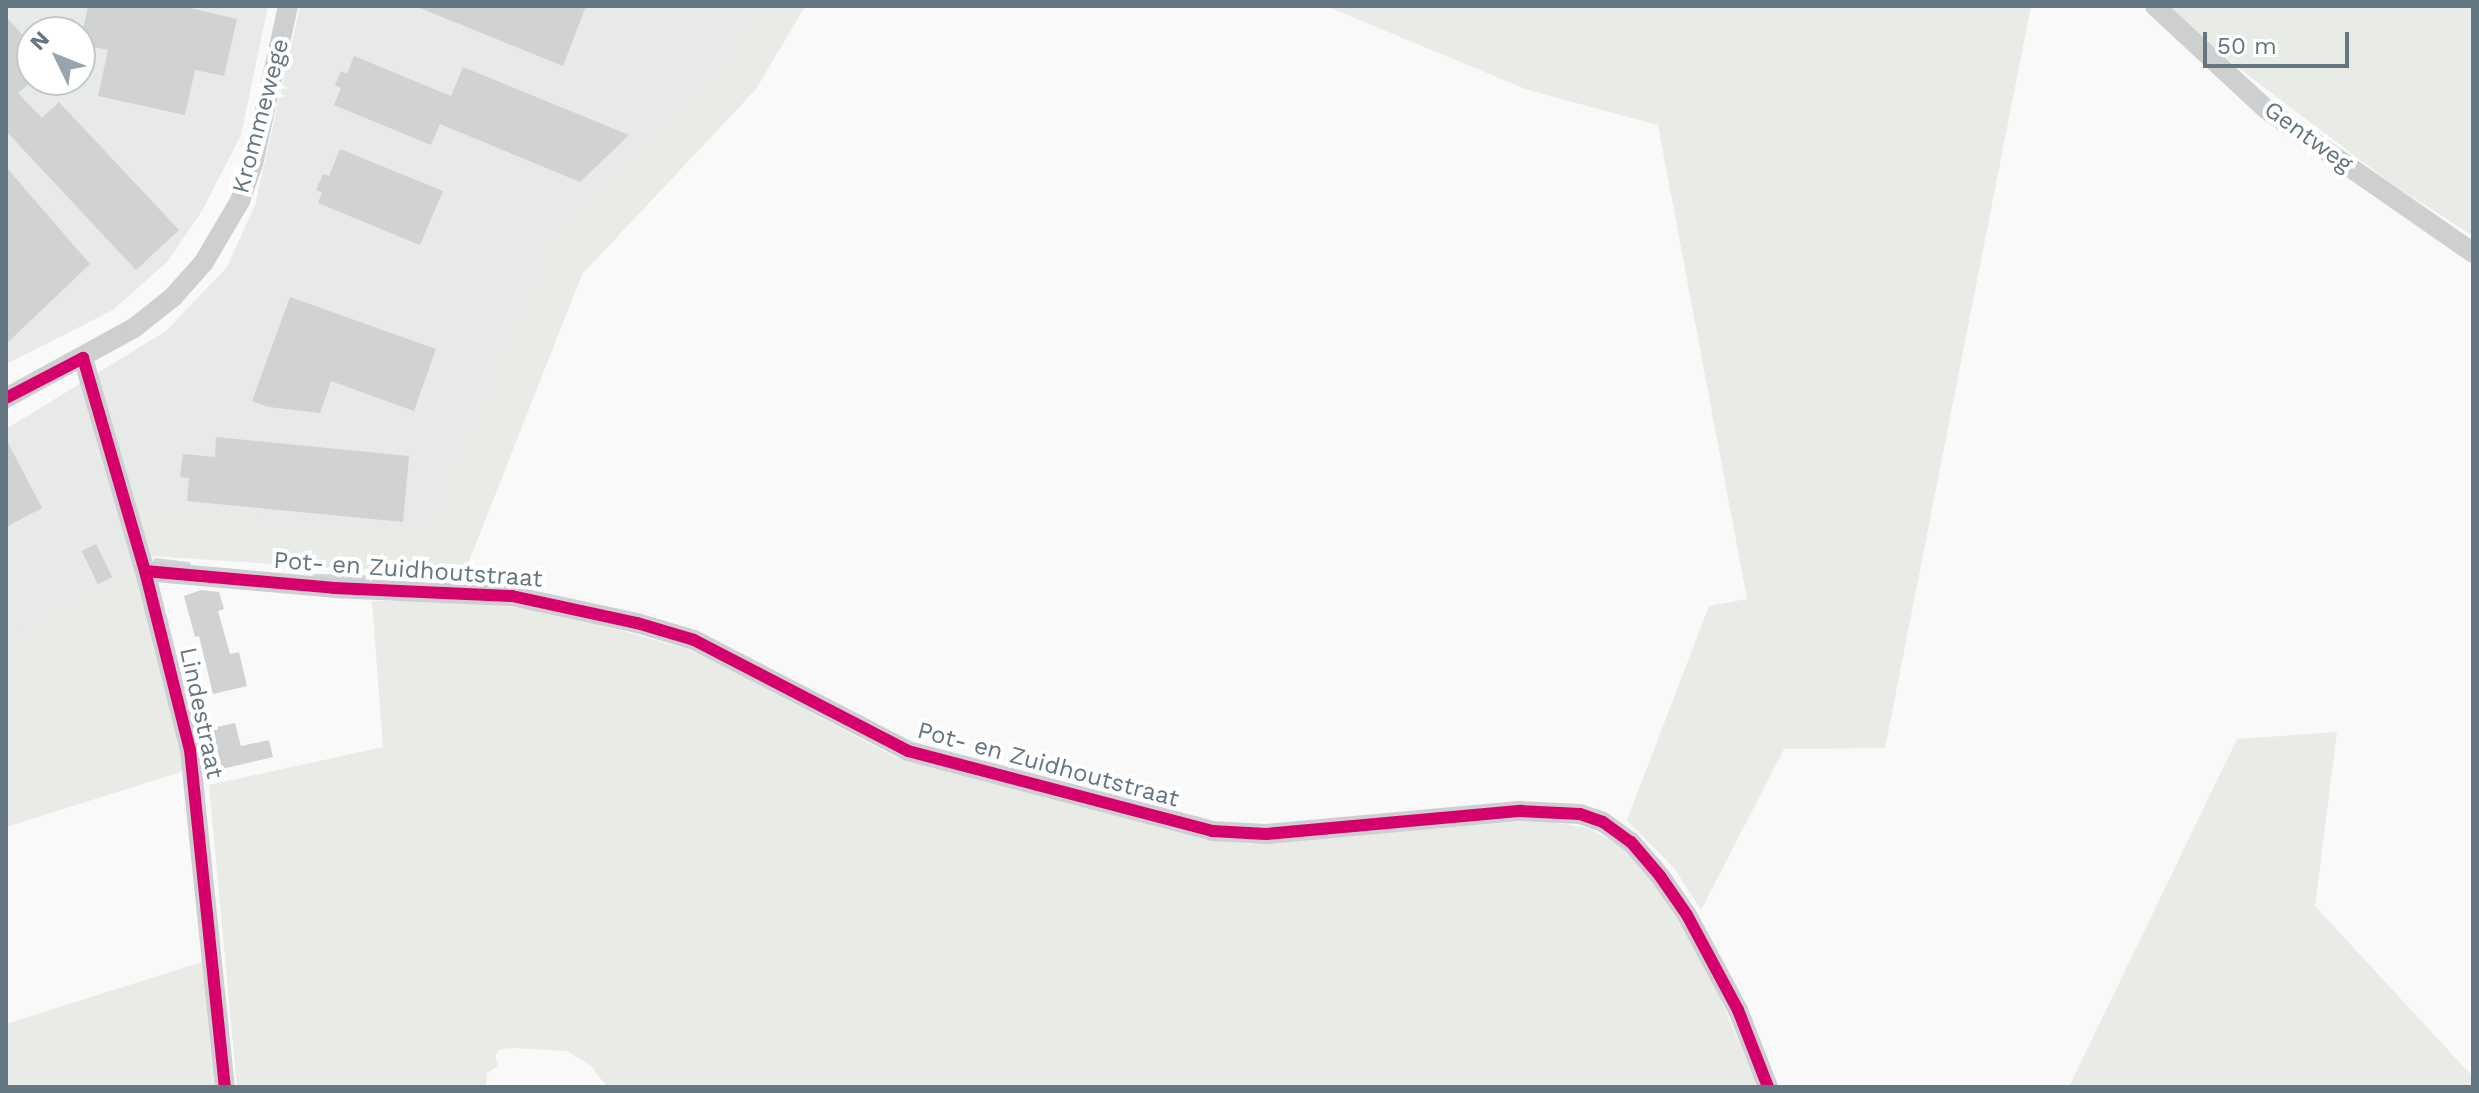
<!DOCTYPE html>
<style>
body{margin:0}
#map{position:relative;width:2479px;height:1093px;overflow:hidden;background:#f9f9f9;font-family:"Work Sans",sans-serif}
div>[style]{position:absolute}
.built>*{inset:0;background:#e8e9e9}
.green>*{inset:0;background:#e8ebe6}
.stream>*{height:6px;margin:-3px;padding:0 3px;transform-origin:3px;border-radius:3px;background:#ced6d9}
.building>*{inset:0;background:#d0d2d3;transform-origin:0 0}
.minor>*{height:20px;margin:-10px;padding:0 10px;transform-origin:10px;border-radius:10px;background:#cecfd0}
.cycleway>*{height:12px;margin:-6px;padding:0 6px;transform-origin:6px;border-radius:6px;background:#d6006c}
span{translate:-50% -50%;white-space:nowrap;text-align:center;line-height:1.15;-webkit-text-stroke:8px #fff;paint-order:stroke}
.street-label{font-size:24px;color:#657683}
.frame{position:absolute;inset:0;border:8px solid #657683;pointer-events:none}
.north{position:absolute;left:16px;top:16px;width:80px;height:80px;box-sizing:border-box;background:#fff;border:2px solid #c1c8cd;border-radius:50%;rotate:313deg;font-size:22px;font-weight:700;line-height:32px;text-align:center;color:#657683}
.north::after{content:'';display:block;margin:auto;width:28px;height:36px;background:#99a4ac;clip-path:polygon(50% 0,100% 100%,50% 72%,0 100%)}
.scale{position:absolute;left:2203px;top:32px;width:146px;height:36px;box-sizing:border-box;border:4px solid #657683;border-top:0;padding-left:10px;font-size:24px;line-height:28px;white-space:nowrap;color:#657683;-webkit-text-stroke:6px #fff;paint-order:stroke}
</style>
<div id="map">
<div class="built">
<div style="clip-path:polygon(evenodd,6px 6px,268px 6px,241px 135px,202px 211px,167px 262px,113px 310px,6px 364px,6px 6px,32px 32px,80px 32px,80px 80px,32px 80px,32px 32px)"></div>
<div style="clip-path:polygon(300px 6px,805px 6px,756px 89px,582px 274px,461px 581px,367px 578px,366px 570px,154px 556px,137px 573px,117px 579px,6px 642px,6px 429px,166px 331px,227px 267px,255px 205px)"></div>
</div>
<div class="green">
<div style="clip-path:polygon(757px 6px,805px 6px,756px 89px,582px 274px,461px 581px,367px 578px,366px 570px,154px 556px,138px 510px,429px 533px,511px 335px,556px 236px,719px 74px)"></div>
<div style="clip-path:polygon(1326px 6px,2031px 6px,1885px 748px,1784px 749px,1701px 910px,1674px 868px,1627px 820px,1709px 606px,1747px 599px,1658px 125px,1528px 90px)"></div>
<div style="clip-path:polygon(2169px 6px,2473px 6px,2473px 236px,2392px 184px,2237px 67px)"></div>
<div style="clip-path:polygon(137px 573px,186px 760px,181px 772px,6px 827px,6px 642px,117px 579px)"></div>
<div style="clip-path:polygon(372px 601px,467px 601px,541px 611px,623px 631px,686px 649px,719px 664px,895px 757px,1205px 839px,1250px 844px,1538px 820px,1588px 828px,1622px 846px,1642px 867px,1675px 915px,1709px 972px,1758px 1087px,607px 1087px,591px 1066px,567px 1051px,514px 1048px,500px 1049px,495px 1056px,498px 1066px,487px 1073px,486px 1087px,237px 1087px,209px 785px,383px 747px)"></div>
<div style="clip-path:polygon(2337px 732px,2315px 906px,2473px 1077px,2473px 1087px,2069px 1087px,2237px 739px)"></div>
<div style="clip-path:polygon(202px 962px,214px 1087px,6px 1087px,6px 1024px)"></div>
</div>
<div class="stream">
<div style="left:156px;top:561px;width:32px;rotate:7deg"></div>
<div style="left:315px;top:577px;width:48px;rotate:1.2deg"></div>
</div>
<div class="building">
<div style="clip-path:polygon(88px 6px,181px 6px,237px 19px,224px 76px,195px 70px,185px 115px,98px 96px,108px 50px,80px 44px)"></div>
<div style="clip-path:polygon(415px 6px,586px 6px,563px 66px)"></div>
<div style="clip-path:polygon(6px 17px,32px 45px,32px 81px,18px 93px,42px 118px,59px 102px,179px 230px,136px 270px,6px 131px)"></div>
<div style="clip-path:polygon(354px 56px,451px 96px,463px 67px,629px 135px,580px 182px,440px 124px,431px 145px,334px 105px,341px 88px,335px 85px,341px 71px,347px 74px)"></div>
<div style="clip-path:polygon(340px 149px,443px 191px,420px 245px,318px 203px,322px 192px,316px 190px,323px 174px,329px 176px)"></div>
<div style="clip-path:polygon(6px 167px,90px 264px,6px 344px)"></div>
<div style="clip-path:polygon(290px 297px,436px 349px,414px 411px,331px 381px,320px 413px,269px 407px,252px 401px)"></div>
<div style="clip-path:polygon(216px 437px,409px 456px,403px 522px,187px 501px,189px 478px,180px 477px,183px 454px,215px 457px)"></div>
<div style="clip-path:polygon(6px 439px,42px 508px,6px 527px)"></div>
<div style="left:96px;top:544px;width:37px;height:16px;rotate:64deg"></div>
<div style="clip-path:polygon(201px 590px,219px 592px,224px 609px,218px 611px,230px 654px,239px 652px,247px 686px,213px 694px,199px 636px,195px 637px,184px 596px)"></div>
<div style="clip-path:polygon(235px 723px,241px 746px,269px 740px,273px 757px,222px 769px,212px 728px)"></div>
</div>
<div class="minor">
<div style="left:2155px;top:6px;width:151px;rotate:42.9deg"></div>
<div style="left:2266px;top:109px;width:252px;rotate:34.8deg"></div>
<div style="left:83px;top:358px;width:222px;rotate:73.8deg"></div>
<div style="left:145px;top:571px;width:185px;rotate:75.9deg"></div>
<div style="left:190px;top:750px;width:339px;rotate:84.1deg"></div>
<div style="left:6px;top:398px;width:146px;rotate:-28.7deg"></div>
<div style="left:134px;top:328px;width:50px;rotate:-38.5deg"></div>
<div style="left:173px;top:297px;width:47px;rotate:-48.5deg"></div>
<div style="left:204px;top:262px;width:71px;rotate:-59.5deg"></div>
<div style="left:240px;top:201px;width:39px;rotate:-71deg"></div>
<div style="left:253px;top:164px;width:162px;rotate:-77.5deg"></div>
<div style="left:145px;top:571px;width:190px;rotate:5.1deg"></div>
<div style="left:334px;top:588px;width:178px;rotate:2.6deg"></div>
<div style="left:512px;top:596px;width:128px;rotate:12.2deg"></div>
<div style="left:637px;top:623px;width:59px;rotate:16.6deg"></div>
<div style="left:694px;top:640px;width:241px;rotate:27.4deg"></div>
<div style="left:908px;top:751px;width:314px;rotate:14.7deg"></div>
<div style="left:1212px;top:831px;width:54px;rotate:3.2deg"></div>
<div style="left:1266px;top:834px;width:256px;rotate:-5.2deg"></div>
<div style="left:1521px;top:811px;width:59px;rotate:2.9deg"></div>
<div style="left:1580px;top:814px;width:24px;rotate:19deg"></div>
<div style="left:1603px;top:822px;width:34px;rotate:36deg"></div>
<div style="left:1631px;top:842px;width:45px;rotate:49.5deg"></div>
<div style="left:1660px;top:876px;width:47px;rotate:55.3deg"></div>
<div style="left:1687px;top:915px;width:108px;rotate:61.8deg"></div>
<div style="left:1738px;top:1010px;width:83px;rotate:68.7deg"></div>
</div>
<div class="cycleway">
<div style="left:6px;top:398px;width:87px;rotate:-27.5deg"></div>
<div style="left:83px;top:358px;width:222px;rotate:73.8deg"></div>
<div style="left:145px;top:571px;width:185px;rotate:75.9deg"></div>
<div style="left:190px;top:750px;width:339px;rotate:84.1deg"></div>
<div style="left:145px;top:571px;width:190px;rotate:5.1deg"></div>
<div style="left:334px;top:588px;width:178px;rotate:2.6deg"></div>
<div style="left:512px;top:596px;width:128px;rotate:12.2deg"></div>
<div style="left:637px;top:623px;width:59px;rotate:16.6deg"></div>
<div style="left:694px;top:640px;width:241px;rotate:27.4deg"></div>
<div style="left:908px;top:751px;width:314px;rotate:14.7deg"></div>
<div style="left:1212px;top:831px;width:54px;rotate:3.2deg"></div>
<div style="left:1266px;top:834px;width:256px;rotate:-5.2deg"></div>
<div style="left:1521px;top:811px;width:59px;rotate:2.9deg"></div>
<div style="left:1580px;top:814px;width:24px;rotate:19deg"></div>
<div style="left:1603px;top:822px;width:34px;rotate:36deg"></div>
<div style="left:1631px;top:842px;width:45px;rotate:49.5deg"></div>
<div style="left:1660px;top:876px;width:47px;rotate:55.3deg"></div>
<div style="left:1687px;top:915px;width:108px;rotate:61.8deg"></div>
<div style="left:1738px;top:1010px;width:83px;rotate:68.7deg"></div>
</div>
<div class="street-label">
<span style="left:261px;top:116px;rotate:-75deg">Krommewege</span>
<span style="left:2308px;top:137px;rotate:36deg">Gentweg</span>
<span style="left:408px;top:570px;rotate:4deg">Pot- en Zuidhoutstraat</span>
<span style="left:201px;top:713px;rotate:78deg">Lindestraat</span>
<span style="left:1048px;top:765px;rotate:15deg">Pot- en Zuidhoutstraat</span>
</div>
<div class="frame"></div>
<div class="north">N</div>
<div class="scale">50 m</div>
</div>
